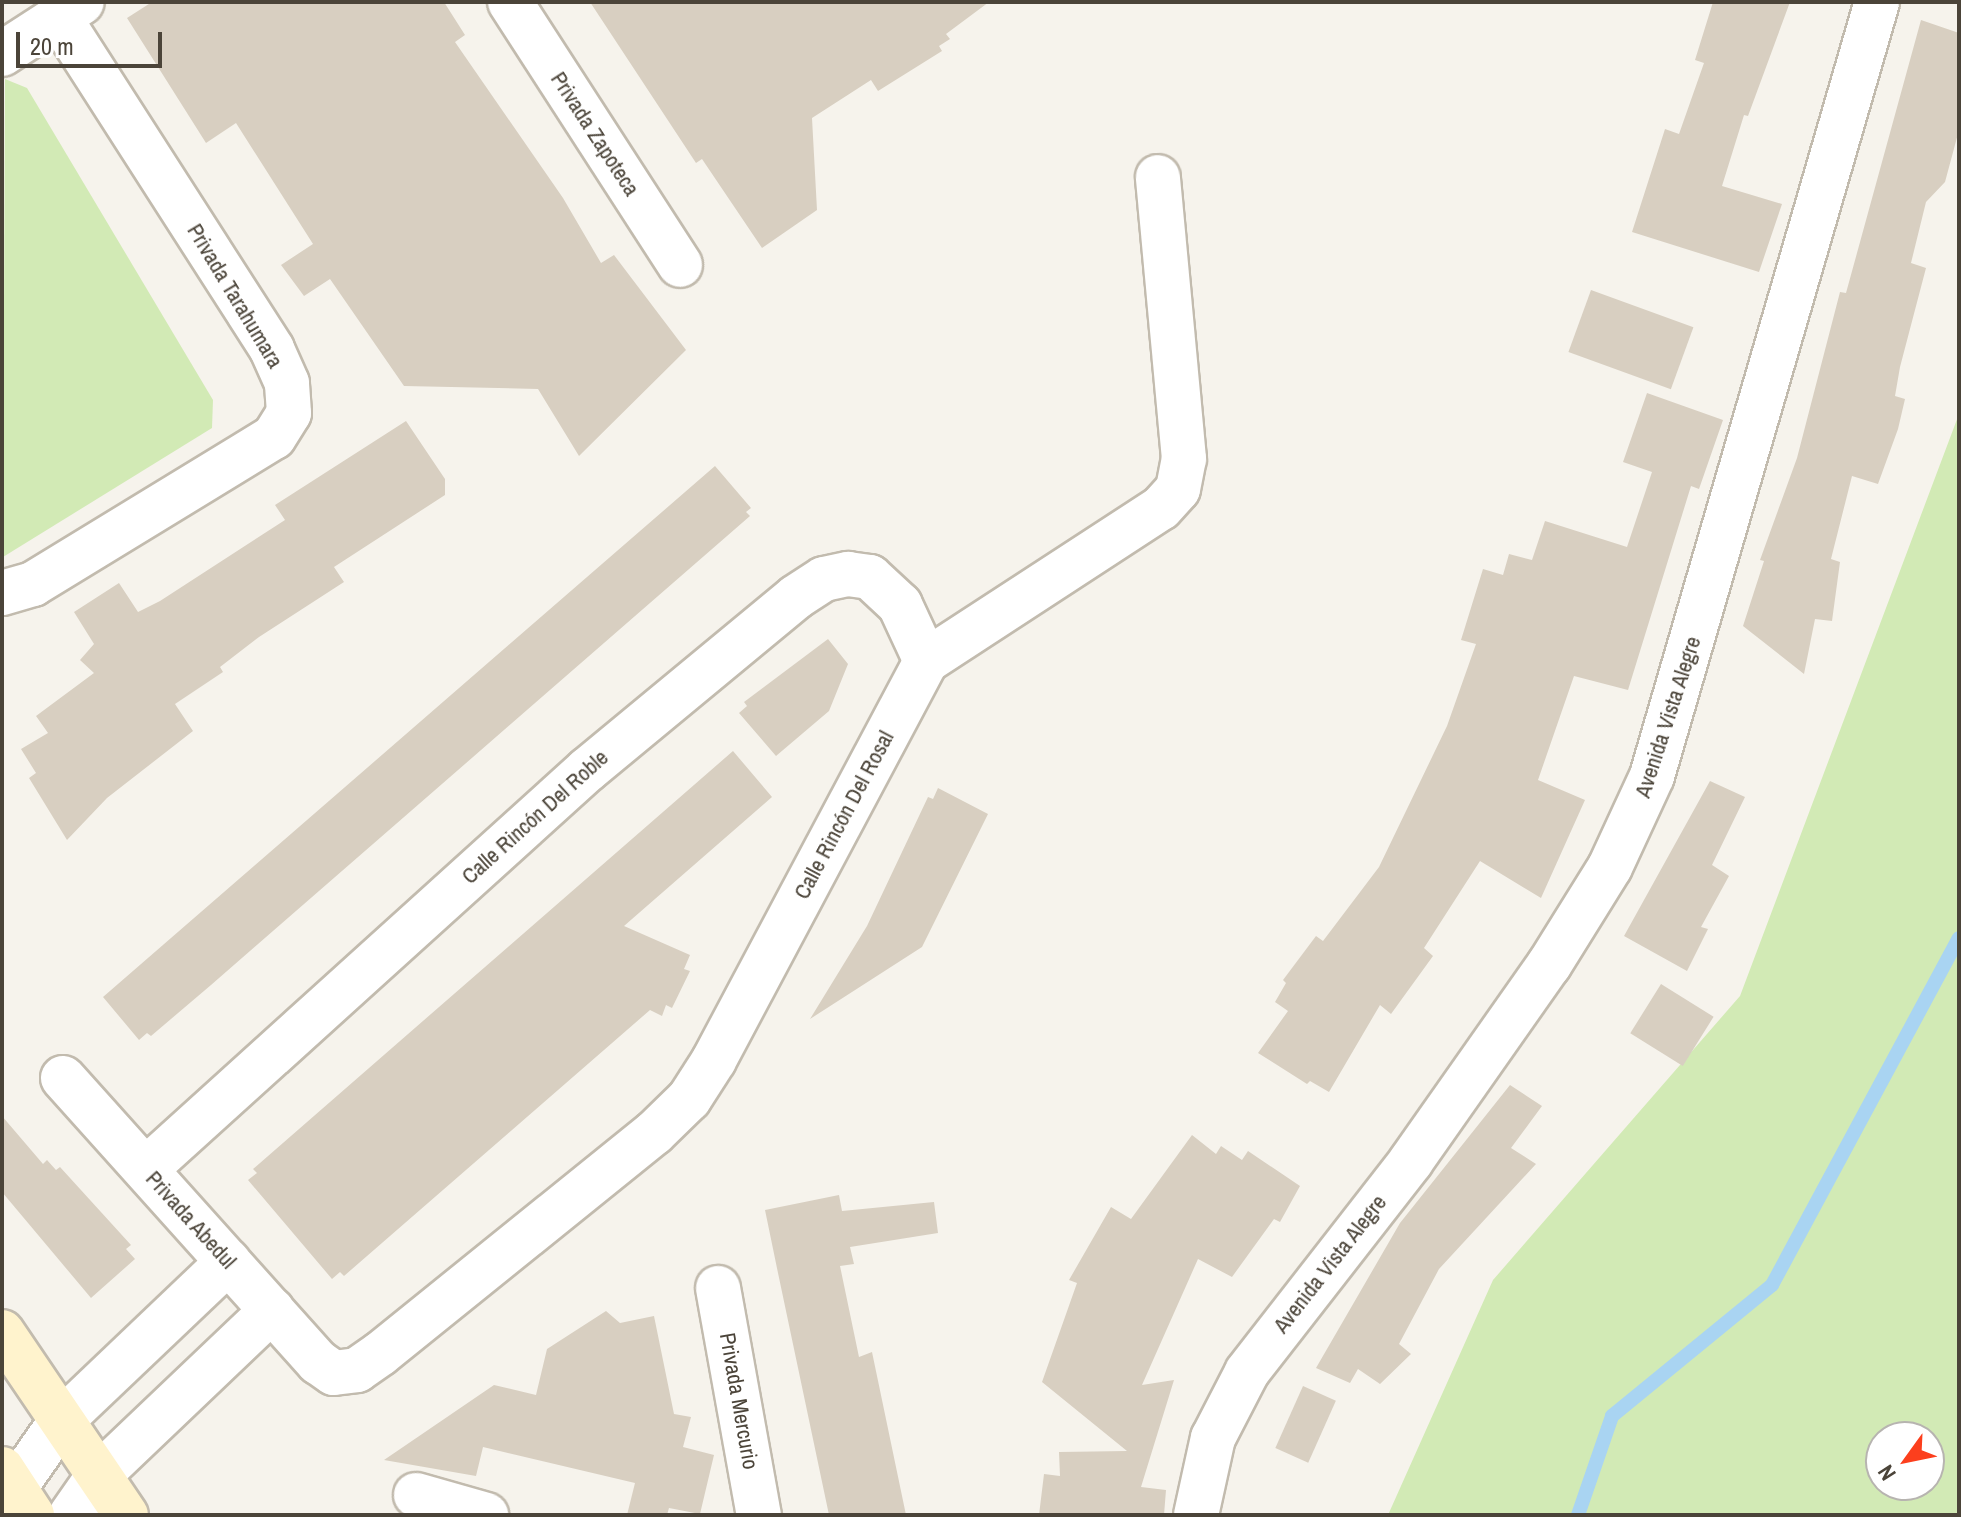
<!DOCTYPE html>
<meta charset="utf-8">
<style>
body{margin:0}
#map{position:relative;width:1961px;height:1517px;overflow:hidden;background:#f6f3ec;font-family:"Archivo Narrow",sans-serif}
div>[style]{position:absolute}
.green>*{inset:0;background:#d2eab5}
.stream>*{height:14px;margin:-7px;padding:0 7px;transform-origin:7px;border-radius:7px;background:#a9d4f2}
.building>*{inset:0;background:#d8cfc1;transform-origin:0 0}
.roads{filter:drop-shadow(2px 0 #c2bbae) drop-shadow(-2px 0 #c2bbae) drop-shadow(0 2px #c2bbae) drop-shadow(0 -2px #c2bbae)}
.street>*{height:44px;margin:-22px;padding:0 22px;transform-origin:22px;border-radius:22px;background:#fff}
.secondary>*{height:44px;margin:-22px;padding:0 22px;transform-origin:22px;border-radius:22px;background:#fff3cd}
span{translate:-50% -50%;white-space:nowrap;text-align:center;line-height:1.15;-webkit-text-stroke:8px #fff;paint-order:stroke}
.street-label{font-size:22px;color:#4b4439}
.frame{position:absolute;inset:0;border:4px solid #4b4439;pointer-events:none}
.north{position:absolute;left:1865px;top:1421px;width:80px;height:80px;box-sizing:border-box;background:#fff;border:2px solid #b7b4b0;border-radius:50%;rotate:237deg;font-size:22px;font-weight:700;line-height:32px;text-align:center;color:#4b4439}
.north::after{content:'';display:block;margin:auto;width:28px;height:36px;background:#fc3f1d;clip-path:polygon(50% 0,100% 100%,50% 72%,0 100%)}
.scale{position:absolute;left:16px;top:32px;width:146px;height:36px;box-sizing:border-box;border:4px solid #4b4439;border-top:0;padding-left:10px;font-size:24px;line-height:28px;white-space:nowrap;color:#4b4439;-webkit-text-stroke:6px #fff;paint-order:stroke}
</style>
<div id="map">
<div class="green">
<div style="clip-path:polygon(5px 79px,27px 88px,213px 400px,212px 428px,3px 557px)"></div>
<div style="clip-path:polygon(evenodd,1959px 414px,1959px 1515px,1388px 1515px,1493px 1280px,1740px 996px,1959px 414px,1881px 1437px,1929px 1437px,1929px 1485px,1881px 1485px,1881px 1437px)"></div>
</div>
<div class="stream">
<div style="left:1578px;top:1515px;width:105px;rotate:-71deg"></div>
<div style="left:1612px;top:1416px;width:207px;rotate:-39.3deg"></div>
<div style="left:1772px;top:1285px;width:394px;rotate:-61.7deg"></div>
</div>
<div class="building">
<div style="clip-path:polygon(152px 2px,444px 2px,465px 35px,455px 42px,563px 198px,601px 263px,614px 255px,686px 350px,579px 456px,538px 389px,404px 386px,330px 279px,304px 296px,281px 265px,313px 244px,236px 123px,206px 143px,127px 18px)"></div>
<div style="clip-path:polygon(590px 2px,989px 2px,946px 34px,950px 39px,939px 46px,942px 51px,878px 91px,871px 80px,812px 118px,817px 210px,762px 248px,702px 159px,696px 163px)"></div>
<div style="clip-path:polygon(1713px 2px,1790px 2px,1748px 116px,1744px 115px,1722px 186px,1782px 204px,1759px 272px,1632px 232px,1665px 129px,1679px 134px,1704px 63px,1695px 60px)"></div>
<div style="clip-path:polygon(1921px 20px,1959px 33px,1959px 130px,1945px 182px,1926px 202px,1911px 263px,1926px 268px,1900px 367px,1895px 396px,1905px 399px,1898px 429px,1878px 484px,1852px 476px,1831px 559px,1840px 562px,1832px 621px,1815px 619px,1804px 674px,1743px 626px,1764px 561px,1760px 560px,1797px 458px,1840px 292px,1846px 293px)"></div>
<div style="left:1591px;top:290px;width:109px;height:66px;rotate:20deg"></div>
<div style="clip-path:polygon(1647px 393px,1723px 420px,1699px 489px,1691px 486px,1628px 690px,1574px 676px,1538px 780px,1585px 800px,1541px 898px,1480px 861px,1424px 948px,1433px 956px,1391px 1014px,1380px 1005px,1329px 1092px,1310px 1081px,1307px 1084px,1258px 1053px,1288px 1011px,1275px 1002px,1286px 983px,1283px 980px,1316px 936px,1323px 941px,1379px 867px,1447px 726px,1476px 644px,1461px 640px,1483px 569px,1503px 575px,1509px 554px,1532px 560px,1545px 521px,1627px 547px,1652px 472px,1623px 462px)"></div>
<div style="clip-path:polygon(406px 421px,445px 479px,445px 495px,334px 567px,344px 582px,259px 637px,220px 667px,223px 672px,175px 704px,193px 731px,107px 798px,67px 840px,29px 778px,36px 773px,21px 749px,48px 733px,36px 716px,94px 673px,80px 660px,94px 644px,74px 612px,119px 583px,138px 612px,160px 601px,285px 520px,275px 505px)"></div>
<div style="clip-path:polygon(715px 466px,751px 508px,746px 512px,750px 516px,211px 985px,151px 1036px,147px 1033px,139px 1040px,103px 997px)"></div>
<div style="clip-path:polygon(828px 639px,848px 664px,829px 711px,776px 756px,739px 713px,747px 706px,744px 702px)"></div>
<div style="clip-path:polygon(733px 751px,772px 797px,624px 926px,690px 955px,684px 969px,690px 971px,672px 1008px,666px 1005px,662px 1016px,650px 1010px,344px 1276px,340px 1272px,332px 1279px,248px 1180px,257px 1173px,253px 1169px)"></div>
<div style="clip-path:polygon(1710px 781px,1745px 797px,1712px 865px,1729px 876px,1701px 927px,1708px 929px,1687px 971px,1624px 936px)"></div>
<div style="clip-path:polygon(938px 788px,988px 814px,922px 947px,810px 1019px,867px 926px,928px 797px,933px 799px)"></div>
<div style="left:1661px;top:984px;width:62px;height:58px;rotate:32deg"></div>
<div style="clip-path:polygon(1510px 1085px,1542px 1106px,1511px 1148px,1536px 1164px,1439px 1269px,1399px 1344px,1411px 1354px,1380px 1384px,1358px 1369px,1350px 1383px,1316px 1368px,1400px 1223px)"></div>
<div style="clip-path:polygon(2px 1116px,43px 1164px,47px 1160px,56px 1170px,60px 1167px,131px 1245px,126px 1249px,135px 1259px,91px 1298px,2px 1192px)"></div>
<div style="clip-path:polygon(1192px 1135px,1216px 1154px,1221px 1146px,1242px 1160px,1248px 1151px,1300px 1186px,1280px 1222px,1274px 1219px,1232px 1277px,1198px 1259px,1142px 1385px,1174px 1380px,1141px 1487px,1166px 1490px,1164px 1515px,1039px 1515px,1044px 1474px,1060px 1476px,1059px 1452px,1127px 1451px,1042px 1382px,1077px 1283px,1069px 1280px,1111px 1207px,1131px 1219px)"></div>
<div style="clip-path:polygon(839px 1195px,842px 1211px,934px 1202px,938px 1233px,850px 1247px,854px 1264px,840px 1266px,859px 1357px,872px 1352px,906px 1515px,829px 1515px,778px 1273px,765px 1210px)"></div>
<div style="clip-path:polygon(606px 1311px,620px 1323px,654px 1316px,674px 1414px,691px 1417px,683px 1447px,714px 1455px,700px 1514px,669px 1508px,667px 1515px,627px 1515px,635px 1483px,483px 1447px,476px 1476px,384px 1460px,494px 1385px,536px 1395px,547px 1349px)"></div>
<div style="left:1303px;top:1386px;width:36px;height:68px;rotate:24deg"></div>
</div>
<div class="roads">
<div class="street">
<div style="left:510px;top:2px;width:313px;rotate:57.1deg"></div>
<div style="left:2px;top:54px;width:95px;rotate:-33deg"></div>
<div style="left:2px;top:593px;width:32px;rotate:-16deg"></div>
<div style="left:33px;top:584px;width:282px;rotate:-31.4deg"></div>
<div style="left:274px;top:437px;width:28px;rotate:-58deg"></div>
<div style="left:289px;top:413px;width:30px;rotate:-94deg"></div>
<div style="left:287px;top:383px;width:37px;rotate:-114deg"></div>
<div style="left:272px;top:349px;width:394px;rotate:-122.7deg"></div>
<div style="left:63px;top:1078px;width:382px;rotate:48.1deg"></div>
<div style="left:318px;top:1362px;width:19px;rotate:35deg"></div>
<div style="left:334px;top:1373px;width:23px;rotate:-7deg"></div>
<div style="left:357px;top:1370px;width:28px;rotate:-35deg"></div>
<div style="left:380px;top:1354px;width:352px;rotate:-38.9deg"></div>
<div style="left:654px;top:1133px;width:49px;rotate:-44.2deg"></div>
<div style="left:689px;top:1099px;width:46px;rotate:-57.3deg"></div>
<div style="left:714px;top:1060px;width:452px;rotate:-62deg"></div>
<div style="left:926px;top:661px;width:280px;rotate:-33.1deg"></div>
<div style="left:1161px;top:508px;width:25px;rotate:-48deg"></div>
<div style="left:1178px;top:489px;width:31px;rotate:-79deg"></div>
<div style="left:1184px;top:459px;width:283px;rotate:-95.3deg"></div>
<div style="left:146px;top:1169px;width:595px;rotate:-42.14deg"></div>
<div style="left:587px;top:770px;width:271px;rotate:-39.6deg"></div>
<div style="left:796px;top:597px;width:33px;rotate:-33deg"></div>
<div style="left:824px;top:579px;width:25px;rotate:-12deg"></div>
<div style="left:848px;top:574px;width:22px;rotate:8deg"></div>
<div style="left:870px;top:577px;width:41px;rotate:43deg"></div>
<div style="left:900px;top:605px;width:62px;rotate:65.1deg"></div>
<div style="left:718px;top:1288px;width:231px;rotate:79.8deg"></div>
<div style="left:416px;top:1495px;width:73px;rotate:15.9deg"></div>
<div style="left:2px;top:1506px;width:103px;rotate:-55.2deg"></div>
<div style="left:61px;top:1421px;width:231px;rotate:-43.6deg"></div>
<div style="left:71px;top:1515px;width:49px;rotate:-55deg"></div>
<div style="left:99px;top:1475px;width:239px;rotate:-43.6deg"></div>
<div style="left:1196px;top:1515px;width:79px;rotate:-77.6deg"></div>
<div style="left:1213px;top:1438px;width:74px;rotate:-62.7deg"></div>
<div style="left:1247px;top:1372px;width:267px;rotate:-52.1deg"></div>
<div style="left:1411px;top:1161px;width:240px;rotate:-54.9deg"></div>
<div style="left:1549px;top:965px;width:115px;rotate:-58.1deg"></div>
<div style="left:1610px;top:867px;width:100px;rotate:-65.2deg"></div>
<div style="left:1652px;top:776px;width:806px;rotate:-73.79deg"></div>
</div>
<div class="secondary">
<div style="left:2px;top:1332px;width:221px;rotate:55.9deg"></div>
<div style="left:2px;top:1469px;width:55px;rotate:56.9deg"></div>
</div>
</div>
<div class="street-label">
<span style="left:595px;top:134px;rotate:57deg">Privada Zapoteca</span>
<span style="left:235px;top:296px;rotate:59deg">Privada Tarahumara</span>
<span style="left:1668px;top:717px;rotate:-72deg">Avenida Vista Alegre</span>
<span style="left:844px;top:815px;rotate:-62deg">Calle Rincón Del Rosal</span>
<span style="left:535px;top:817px;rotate:-42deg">Calle Rincón Del Roble</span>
<span style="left:191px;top:1220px;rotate:48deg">Privada Abedul</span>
<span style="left:1330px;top:1264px;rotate:-52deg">Avenida Vista Alegre</span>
<span style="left:739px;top:1401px;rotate:80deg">Privada Mercurio</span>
</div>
<div class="frame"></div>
<div class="north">N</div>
<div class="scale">20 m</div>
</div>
